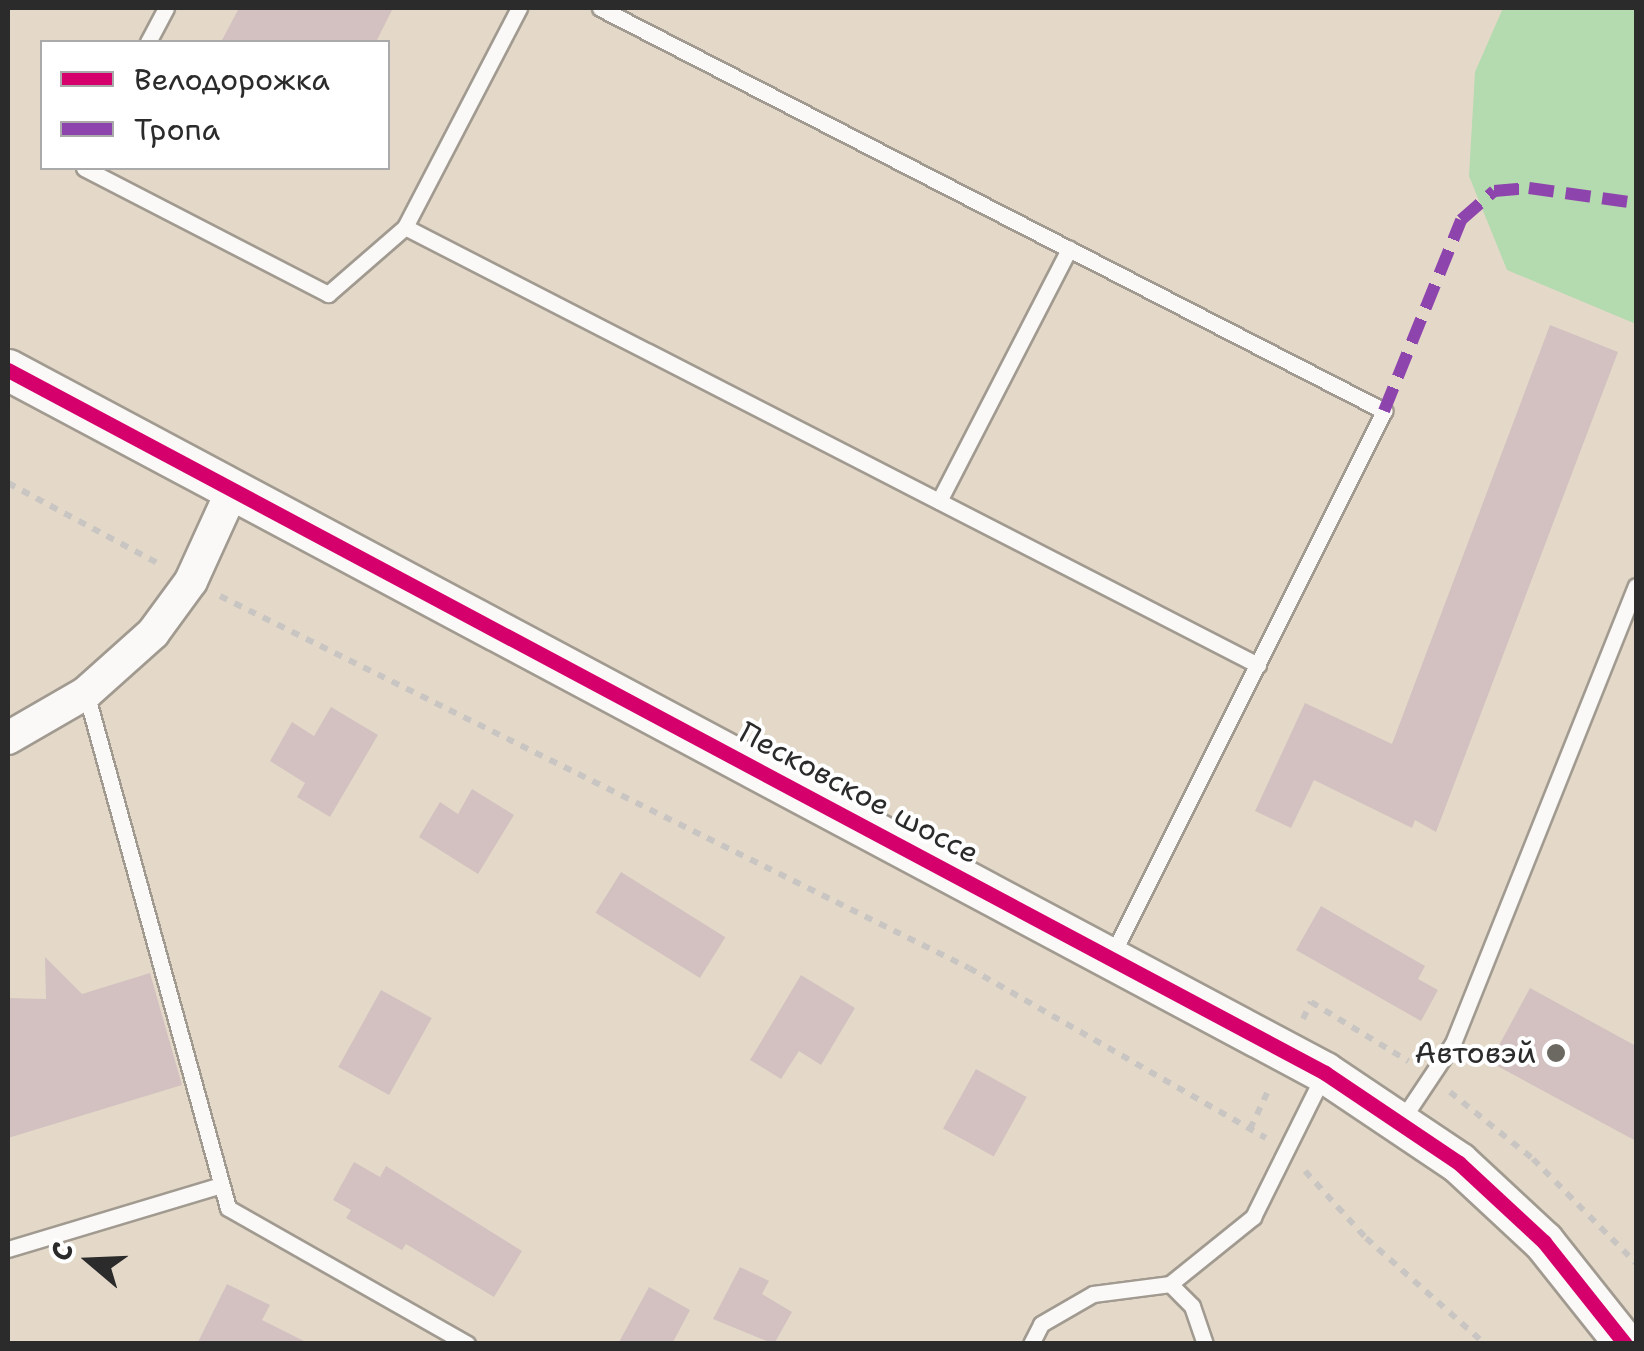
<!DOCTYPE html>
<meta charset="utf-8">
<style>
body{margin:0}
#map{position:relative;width:1644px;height:1351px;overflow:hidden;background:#e4d9c8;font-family:"Shantell Sans",sans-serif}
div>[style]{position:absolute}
.green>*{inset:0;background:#b4daaf}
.building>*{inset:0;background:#d2c1c0;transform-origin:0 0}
.path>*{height:6px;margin-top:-3px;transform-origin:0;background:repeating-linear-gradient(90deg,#c8c5c2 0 8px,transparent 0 16px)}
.roads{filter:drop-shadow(2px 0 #a19a90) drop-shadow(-2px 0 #a19a90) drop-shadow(0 2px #a19a90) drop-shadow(0 -2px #a19a90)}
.service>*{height:15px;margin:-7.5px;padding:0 7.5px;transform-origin:7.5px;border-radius:7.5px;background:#fbf9f7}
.minor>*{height:32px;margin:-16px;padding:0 16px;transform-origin:16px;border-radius:16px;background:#fbf9f7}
.tertiary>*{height:40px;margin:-20px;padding:0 20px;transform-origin:20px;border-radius:20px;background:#fbf9f7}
.quiet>*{height:12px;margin-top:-6px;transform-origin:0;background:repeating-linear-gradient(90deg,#8e44ad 0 25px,transparent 0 37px)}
.cycleway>*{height:15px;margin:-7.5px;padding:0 7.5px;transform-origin:7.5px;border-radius:7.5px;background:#d6006c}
.dots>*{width:28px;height:28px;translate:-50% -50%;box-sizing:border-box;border:5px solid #fff;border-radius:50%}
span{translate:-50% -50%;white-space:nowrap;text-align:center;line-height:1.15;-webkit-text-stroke:8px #fff;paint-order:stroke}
.street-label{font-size:30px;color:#2b2b2b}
.poi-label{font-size:30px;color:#2b2b2b}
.right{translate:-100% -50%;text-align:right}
.frame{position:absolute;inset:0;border:10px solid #2b2b2b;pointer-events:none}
.legend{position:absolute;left:40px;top:40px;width:350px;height:130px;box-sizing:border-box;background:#fff;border:2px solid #aaa;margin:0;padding:12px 18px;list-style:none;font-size:30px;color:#2b2b2b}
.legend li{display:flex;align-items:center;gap:20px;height:50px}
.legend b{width:50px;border:2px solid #aaa}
.north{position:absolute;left:40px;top:1211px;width:100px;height:100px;-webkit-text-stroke:8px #fff;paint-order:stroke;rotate:289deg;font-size:28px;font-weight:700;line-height:40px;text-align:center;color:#2b2b2b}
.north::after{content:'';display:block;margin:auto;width:35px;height:45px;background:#2b2b2b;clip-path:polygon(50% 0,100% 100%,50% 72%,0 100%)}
</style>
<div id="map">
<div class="green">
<div style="clip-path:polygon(1503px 8px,1636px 8px,1636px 324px,1507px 270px,1469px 176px,1475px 72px)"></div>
</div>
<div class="building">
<div style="clip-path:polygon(239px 8px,393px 8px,376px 42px,221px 42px)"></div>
<div style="clip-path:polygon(1550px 325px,1618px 352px,1436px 832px,1415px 820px,1412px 828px,1314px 780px,1291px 828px,1255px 811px,1305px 703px,1392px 744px)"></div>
<div style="clip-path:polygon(331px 707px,378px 735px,330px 817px,297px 797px,305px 783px,270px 761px,292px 722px,314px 736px)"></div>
<div style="clip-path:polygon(472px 789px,514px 815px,478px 874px,419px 837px,440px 802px,458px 814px)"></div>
<div style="left:621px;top:872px;width:123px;height:48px;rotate:32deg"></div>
<div style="clip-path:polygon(1321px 906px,1425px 966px,1418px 979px,1438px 990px,1421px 1021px,1296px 950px)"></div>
<div style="clip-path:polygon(45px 957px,82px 994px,150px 973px,182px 1085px,8px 1138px,8px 998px,46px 999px)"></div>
<div style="clip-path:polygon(801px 975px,855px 1008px,821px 1065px,799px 1051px,781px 1079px,750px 1060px)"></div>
<div style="clip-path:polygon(1530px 988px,1636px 1046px,1636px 1141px,1490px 1062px)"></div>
<div style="left:381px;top:990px;width:58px;height:88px;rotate:29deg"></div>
<div style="left:976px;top:1069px;width:58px;height:68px;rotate:29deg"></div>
<div style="clip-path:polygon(354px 1162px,380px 1177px,386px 1166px,522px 1251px,494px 1297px,406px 1244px,402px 1250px,346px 1218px,351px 1210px,333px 1200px)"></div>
<div style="clip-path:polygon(740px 1267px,769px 1281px,762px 1294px,792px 1312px,774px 1344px,713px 1319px)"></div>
<div style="clip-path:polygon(227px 1284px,270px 1305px,262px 1320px,310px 1344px,197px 1344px)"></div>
<div style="clip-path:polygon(649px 1287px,690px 1310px,672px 1344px,618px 1344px)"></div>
</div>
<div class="path">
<div style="left:8px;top:483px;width:174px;rotate:28.2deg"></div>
<div style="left:220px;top:596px;width:836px;rotate:26.41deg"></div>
<div style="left:969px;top:968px;width:342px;rotate:29.8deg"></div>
<div style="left:1303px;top:1019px;width:19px;rotate:-65deg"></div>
<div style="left:1311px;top:1002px;width:114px;rotate:31.3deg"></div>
<div style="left:1450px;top:1092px;width:107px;rotate:38.9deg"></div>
<div style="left:1533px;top:1159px;width:146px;rotate:45.3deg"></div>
<div style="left:1250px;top:1129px;width:44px;rotate:-64.6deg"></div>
<div style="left:1305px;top:1171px;width:91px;rotate:47.7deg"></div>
<div style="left:1366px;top:1238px;width:159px;rotate:41.7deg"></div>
</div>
<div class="roads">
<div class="service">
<div style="left:600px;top:8px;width:882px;rotate:27.2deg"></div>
<div style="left:1384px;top:411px;width:608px;rotate:116.57deg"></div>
<div style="left:148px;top:42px;width:38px;rotate:-62deg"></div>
<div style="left:84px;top:168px;width:275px;rotate:27.3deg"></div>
<div style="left:328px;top:294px;width:102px;rotate:-41deg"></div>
<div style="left:405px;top:227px;width:959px;rotate:27.18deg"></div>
<div style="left:405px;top:227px;width:247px;rotate:-62.5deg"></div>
<div style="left:939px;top:501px;width:284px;rotate:-62.7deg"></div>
<div style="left:86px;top:693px;width:534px;rotate:74.58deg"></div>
<div style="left:228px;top:1208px;width:275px;rotate:29.6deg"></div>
<div style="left:1401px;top:1121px;width:94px;rotate:-56.3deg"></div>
<div style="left:1453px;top:1043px;width:492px;rotate:-68.2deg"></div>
<div style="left:8px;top:1249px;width:222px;rotate:-16.7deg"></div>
<div style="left:1170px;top:1284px;width:31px;rotate:45deg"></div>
<div style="left:1192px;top:1306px;width:40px;rotate:71.1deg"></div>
<div style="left:1031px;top:1344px;width:22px;rotate:-63deg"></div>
<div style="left:1041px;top:1324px;width:60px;rotate:-30deg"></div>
<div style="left:1093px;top:1294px;width:78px;rotate:-7.4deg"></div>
<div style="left:1170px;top:1284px;width:107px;rotate:-38.9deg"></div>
<div style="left:1253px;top:1217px;width:160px;rotate:-63.6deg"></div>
</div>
<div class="minor">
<div style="left:8px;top:738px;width:90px;rotate:-30deg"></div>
<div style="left:86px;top:693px;width:90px;rotate:-41.8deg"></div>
<div style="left:153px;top:633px;width:64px;rotate:-53.8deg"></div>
<div style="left:191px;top:581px;width:101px;rotate:-65.5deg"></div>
</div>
<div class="tertiary">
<div style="left:8px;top:370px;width:1493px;rotate:28.09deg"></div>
<div style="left:1325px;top:1073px;width:161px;rotate:33.9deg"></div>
<div style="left:1459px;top:1163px;width:116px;rotate:42.9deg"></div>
<div style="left:1544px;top:1242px;width:130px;rotate:51.5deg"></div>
</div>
</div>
<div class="quiet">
<div style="left:1384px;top:411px;width:206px;rotate:-68deg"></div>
<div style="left:1461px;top:220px;width:44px;rotate:-41.3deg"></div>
<div style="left:1494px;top:191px;width:35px;rotate:-5deg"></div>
<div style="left:1529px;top:188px;width:108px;rotate:8deg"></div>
</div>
<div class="cycleway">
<div style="left:8px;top:370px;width:1493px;rotate:28.09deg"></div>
<div style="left:1325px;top:1073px;width:161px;rotate:33.9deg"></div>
<div style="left:1459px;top:1163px;width:116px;rotate:42.9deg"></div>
<div style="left:1544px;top:1242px;width:130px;rotate:51.5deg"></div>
</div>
<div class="dots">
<div style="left:1556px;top:1053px;background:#6c6862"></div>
</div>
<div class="street-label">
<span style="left:859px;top:793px;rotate:28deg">Песковское шоссе</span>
</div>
<div class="poi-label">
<span class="right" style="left:1536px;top:1053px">Автовэй</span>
</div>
<div class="frame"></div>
<ul class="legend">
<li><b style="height:12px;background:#d6006c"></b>Велодорожка</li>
<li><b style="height:12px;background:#8e44ad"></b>Тропа</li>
</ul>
<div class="north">С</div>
</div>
